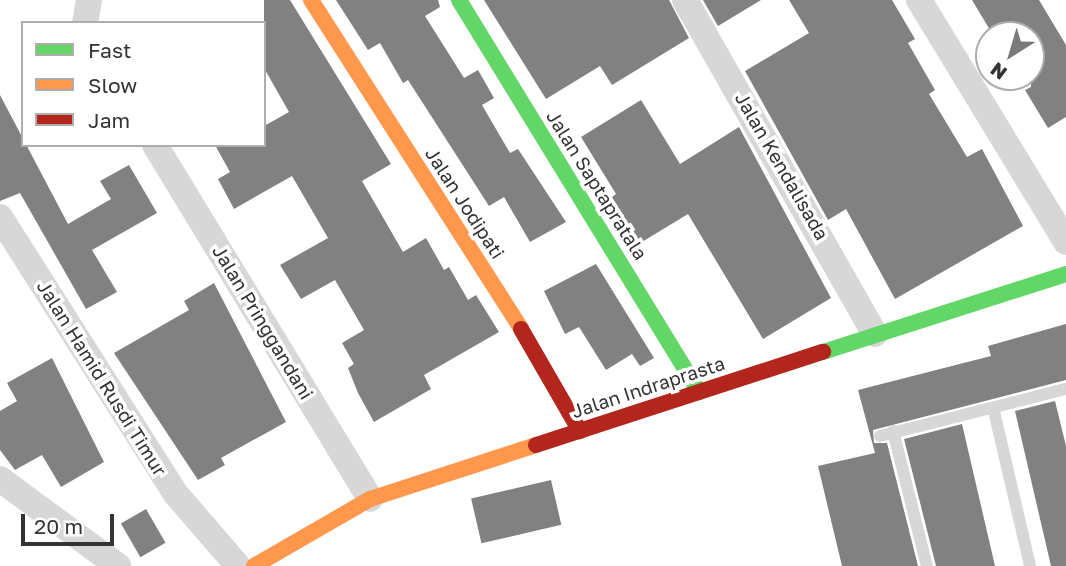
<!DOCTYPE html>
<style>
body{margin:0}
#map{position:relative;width:1066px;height:566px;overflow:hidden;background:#fff;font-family:"Golos Text",sans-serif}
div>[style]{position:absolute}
.building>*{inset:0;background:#818181;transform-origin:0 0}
.lane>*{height:12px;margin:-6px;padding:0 6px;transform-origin:6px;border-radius:6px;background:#d7d7d7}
.street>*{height:26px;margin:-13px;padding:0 13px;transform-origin:13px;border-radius:13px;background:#d7d7d7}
.fast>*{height:16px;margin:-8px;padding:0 8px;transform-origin:8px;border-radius:8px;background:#63d668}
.slow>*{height:16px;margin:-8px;padding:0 8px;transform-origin:8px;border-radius:8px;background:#ff974d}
.jam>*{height:16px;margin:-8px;padding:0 8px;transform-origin:8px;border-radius:8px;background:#b3261e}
span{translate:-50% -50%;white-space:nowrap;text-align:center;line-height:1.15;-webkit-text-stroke:7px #fff;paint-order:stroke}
.street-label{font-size:19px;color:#333}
.legend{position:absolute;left:21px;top:21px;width:245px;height:126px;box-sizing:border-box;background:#fff;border:2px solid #adadad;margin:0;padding:9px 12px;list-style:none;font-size:21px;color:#333}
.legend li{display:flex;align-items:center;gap:14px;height:35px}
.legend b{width:35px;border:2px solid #adadad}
.north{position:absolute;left:975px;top:21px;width:70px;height:70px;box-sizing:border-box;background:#fff;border:2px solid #adadad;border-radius:50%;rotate:217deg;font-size:19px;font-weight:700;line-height:28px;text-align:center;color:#333}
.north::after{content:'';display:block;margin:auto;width:24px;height:32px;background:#7a7a7a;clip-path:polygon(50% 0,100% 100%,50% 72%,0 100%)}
.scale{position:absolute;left:21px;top:514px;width:93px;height:32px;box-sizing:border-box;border:4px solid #333;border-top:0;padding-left:9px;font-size:21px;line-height:24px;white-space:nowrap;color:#333;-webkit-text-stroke:5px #fff;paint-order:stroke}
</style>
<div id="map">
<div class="building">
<div style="clip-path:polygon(264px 0,290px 0,391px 164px,362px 181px,403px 252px,426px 238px,444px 270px,449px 267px,468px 300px,476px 295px,499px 332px,424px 375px,431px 389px,374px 422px,358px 393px,348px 368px,354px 364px,342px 343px,364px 330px,335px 280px,301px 299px,280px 265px,328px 238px,292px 176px,234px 209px,218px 179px,230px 172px,215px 145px,264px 145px,264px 126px,289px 112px,264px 68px)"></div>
<div style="clip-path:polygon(336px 0,438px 0,440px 7px,425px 16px,464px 78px,478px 70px,494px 98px,482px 105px,510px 153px,518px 149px,566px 222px,530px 242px,504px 197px,489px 206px,408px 80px,403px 83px,380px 43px,368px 50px)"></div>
<div style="clip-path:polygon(484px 0,669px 0,689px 38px,612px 85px,600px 66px,546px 99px)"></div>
<div style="clip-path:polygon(703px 0,761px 0,718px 26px)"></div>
<div style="clip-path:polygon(789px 0,892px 0,915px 39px,908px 43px,935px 90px,929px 94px,967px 157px,982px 149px,1023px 226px,895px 299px,846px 209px,828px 220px,745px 71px,809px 33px)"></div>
<div style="clip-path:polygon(972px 0,1039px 0,1066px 45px,1066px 117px,1048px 128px,1025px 90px,1031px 87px,1031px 35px,993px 35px)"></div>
<div style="clip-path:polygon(0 95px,68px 224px,111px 199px,100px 181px,129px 165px,157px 213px,92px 250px,117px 292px,86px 309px,20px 193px,0 201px)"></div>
<div style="clip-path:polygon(641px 100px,680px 164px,739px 127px,831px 298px,763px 339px,688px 214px,637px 245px,609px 199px,616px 194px,581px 137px)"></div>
<div style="clip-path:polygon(596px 264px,654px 358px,640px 366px,632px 354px,606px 370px,579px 327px,565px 334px,544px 291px)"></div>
<div style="clip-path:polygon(214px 283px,286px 422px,221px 458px,225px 465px,198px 480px,114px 353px,189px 310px,184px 301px)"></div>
<div style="clip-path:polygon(1066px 324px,1066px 380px,873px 430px,874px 443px,887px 443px,918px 566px,842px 566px,818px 466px,875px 453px,858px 390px,991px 356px,988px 346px)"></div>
<div style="clip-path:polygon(52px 358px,104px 462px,61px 487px,42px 455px,15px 470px,0 450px,0 411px,17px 401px,7px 383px)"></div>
<div style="clip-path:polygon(1055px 401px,1066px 446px,1066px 566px,1051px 566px,1015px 411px)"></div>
<div style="clip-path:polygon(962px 424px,995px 566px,936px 566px,904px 439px)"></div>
<div style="left:551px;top:480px;width:46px;height:82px;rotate:77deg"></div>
<div style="left:146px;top:509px;width:39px;height:29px;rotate:60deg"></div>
</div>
<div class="lane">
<div style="left:994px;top:411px;width:159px;rotate:76.9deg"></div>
<div style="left:893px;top:431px;width:139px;rotate:75.9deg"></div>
<div style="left:880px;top:436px;width:192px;rotate:-14.2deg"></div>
</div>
<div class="street">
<div style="left:685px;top:0;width:384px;rotate:60.4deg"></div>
<div style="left:919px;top:0;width:283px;rotate:58.7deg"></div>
<div style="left:85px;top:23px;width:23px;rotate:-80deg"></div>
<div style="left:155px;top:145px;width:414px;rotate:58.7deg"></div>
<div style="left:0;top:217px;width:327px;rotate:57.6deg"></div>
<div style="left:175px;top:493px;width:96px;rotate:49.2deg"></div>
<div style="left:0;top:479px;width:147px;rotate:36.4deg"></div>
</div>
<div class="fast">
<div style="left:459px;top:0;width:460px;rotate:58.5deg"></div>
<div style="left:823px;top:352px;width:255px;rotate:-17.8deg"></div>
</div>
<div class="slow">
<div style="left:311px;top:0;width:390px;rotate:57.4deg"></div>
<div style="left:254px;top:566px;width:134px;rotate:-30deg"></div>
<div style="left:370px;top:499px;width:175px;rotate:-18deg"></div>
</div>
<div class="jam">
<div style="left:521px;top:329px;width:118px;rotate:60deg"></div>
<div style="left:536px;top:445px;width:302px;rotate:-18deg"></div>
</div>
<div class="street-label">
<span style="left:782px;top:166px;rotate:60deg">Jalan Kendalisada</span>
<span style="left:597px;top:185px;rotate:58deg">Jalan Saptapratala</span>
<span style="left:465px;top:203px;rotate:57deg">Jalan Jodipati</span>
<span style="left:263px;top:322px;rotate:59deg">Jalan Pringgandani</span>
<span style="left:102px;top:378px;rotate:58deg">Jalan Hamid Rusdi Timur</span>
<span style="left:648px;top:387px;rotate:-18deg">Jalan Indraprasta</span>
</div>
<ul class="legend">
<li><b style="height:9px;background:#63d668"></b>Fast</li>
<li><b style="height:9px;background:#ff974d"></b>Slow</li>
<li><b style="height:9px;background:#b3261e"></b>Jam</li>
</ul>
<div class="north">N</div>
<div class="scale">20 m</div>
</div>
